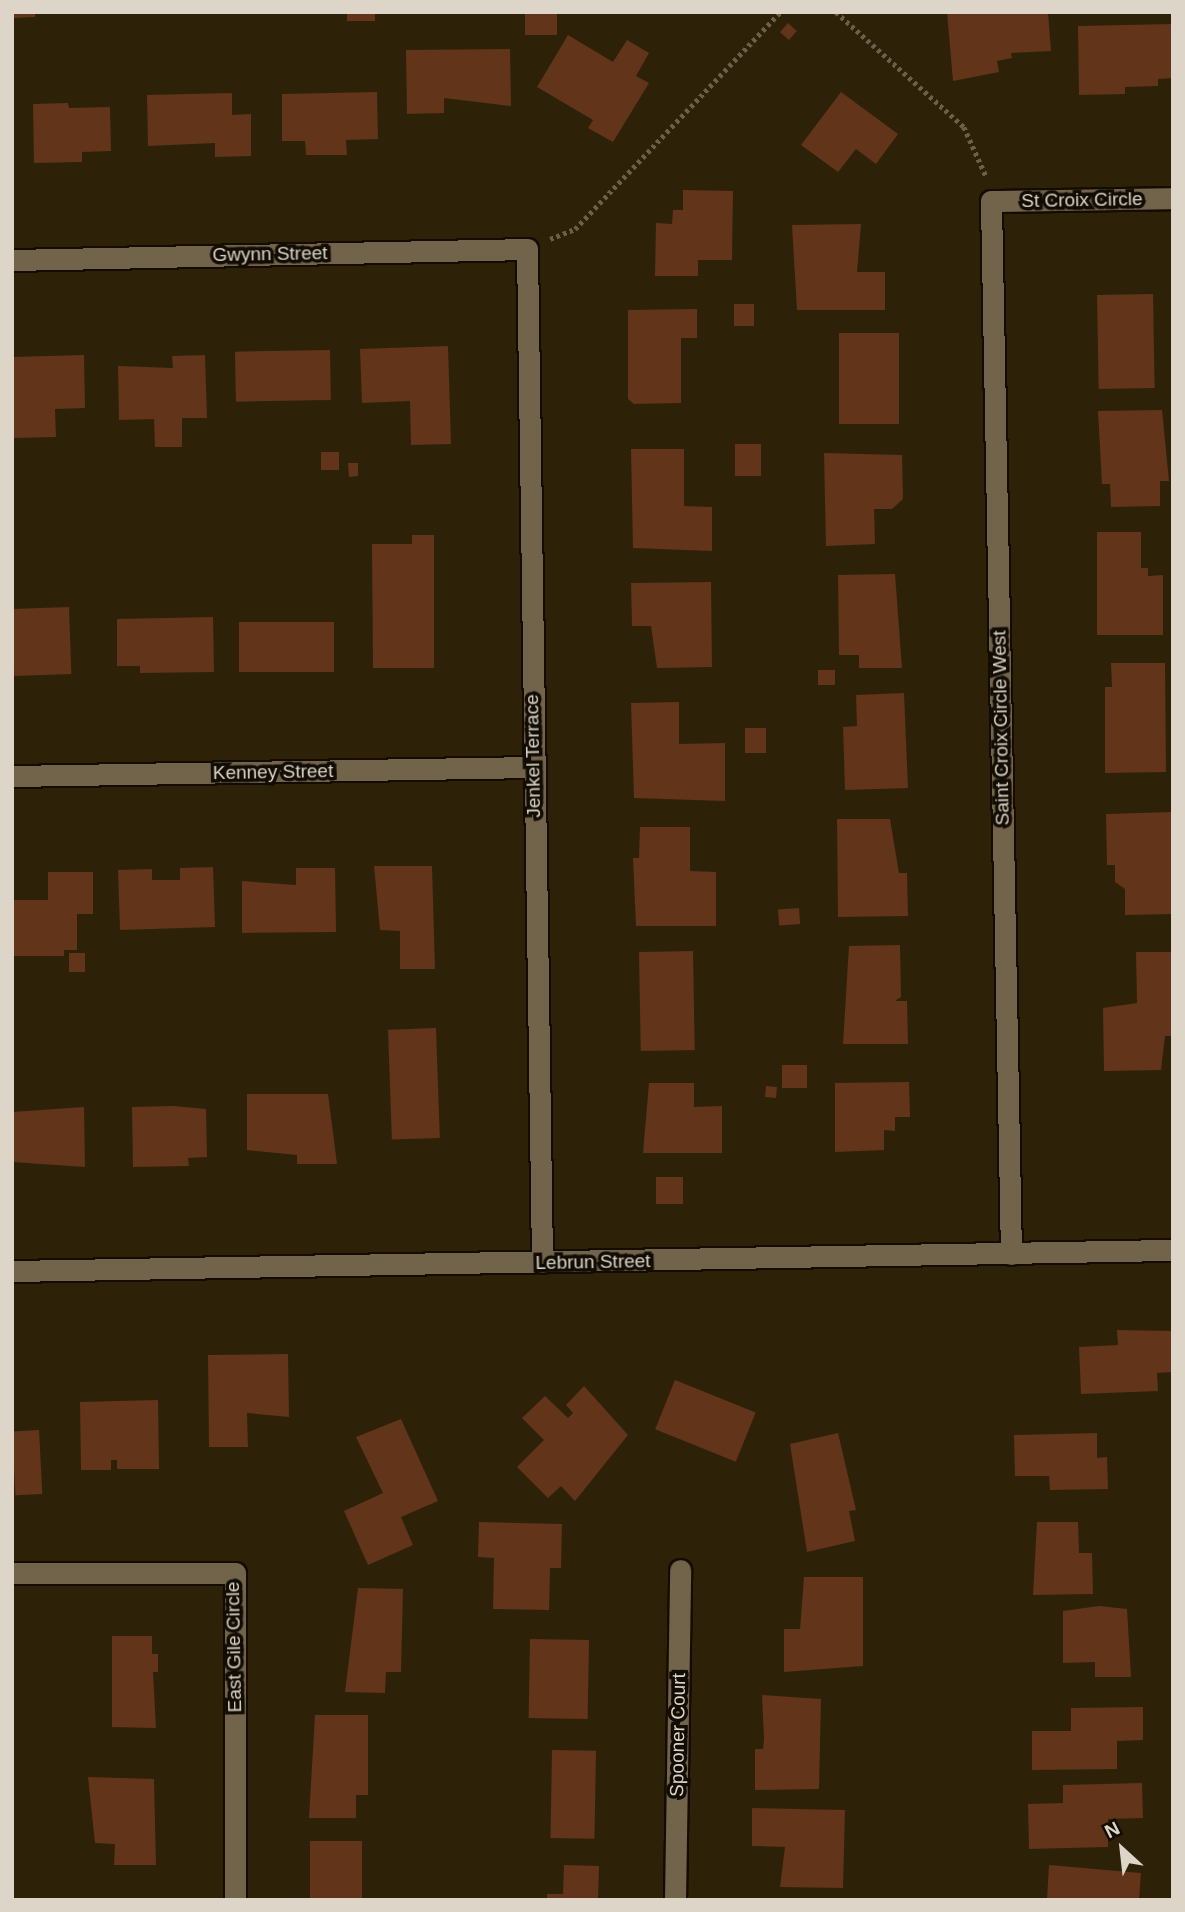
<!DOCTYPE html>
<style>
body{margin:0}
#map{position:relative;width:1185px;height:1912px;overflow:hidden;background:#2d2208;font-family:Helvetica,sans-serif}
div>[style]{position:absolute}
.building>*{inset:0;background:#623419;transform-origin:0 0}
.path>*{height:4.5px;margin-top:-2.25px;transform-origin:0;background:repeating-linear-gradient(90deg,#6b614b 0 3.5px,transparent 0 7px)}
.roads{filter:drop-shadow(2px 0 #150b00) drop-shadow(-2px 0 #150b00) drop-shadow(0 2px #150b00) drop-shadow(0 -2px #150b00)}
.minor>*{height:21px;margin:-10.5px;padding:0 10.5px;transform-origin:10.5px;border-radius:10.5px;background:#72644a}
span{translate:-50% -50%;white-space:nowrap;text-align:center;line-height:1.15;-webkit-text-stroke:7px #110c04;paint-order:stroke}
.street-label{font-size:19px;color:#ddd5c7}
.frame{position:absolute;inset:0;border:14px solid #ddd5c7;pointer-events:none}
.north{position:absolute;left:1087px;top:1814px;width:70px;height:70px;-webkit-text-stroke:5px #110c04;paint-order:stroke;rotate:333deg;font-size:19px;font-weight:700;line-height:28px;text-align:center;color:#ddd5c7}
.north::after{content:'';display:block;margin:auto;width:24px;height:32px;background:#ddd5c7;clip-path:polygon(50% 0,100% 100%,50% 72%,0 100%)}
</style>
<div id="map">
<div class="building">
<div style="clip-path:polygon(14px 12px,35px 12px,35px 17px,14px 18px)"></div>
<div style="left:347px;top:12px;width:28px;height:9px"></div>
<div style="left:525px;top:12px;width:32px;height:23px"></div>
<div style="clip-path:polygon(947px 12px,1048px 12px,1051px 51px,1011px 53px,1012px 58px,997px 61px,999px 72px,953px 81px)"></div>
<div style="left:788px;top:23px;width:12px;height:12px;rotate:42deg"></div>
<div style="clip-path:polygon(1173px 24px,1173px 78px,1158px 79px,1158px 86px,1125px 87px,1125px 94px,1079px 95px,1078px 26px)"></div>
<div style="clip-path:polygon(568px 35px,613px 62px,627px 40px,649px 53px,636px 76px,649px 83px,613px 142px,588px 128px,593px 120px,537px 87px)"></div>
<div style="clip-path:polygon(510px 49px,511px 106px,444px 98px,444px 113px,407px 114px,406px 50px)"></div>
<div style="clip-path:polygon(377px 92px,378px 139px,346px 140px,347px 155px,306px 155px,305px 141px,282px 141px,282px 94px)"></div>
<div style="clip-path:polygon(841px 92px,898px 134px,876px 164px,856px 149px,838px 172px,801px 145px)"></div>
<div style="clip-path:polygon(232px 93px,232px 115px,251px 114px,251px 156px,215px 157px,215px 143px,148px 146px,147px 95px)"></div>
<div style="clip-path:polygon(68px 103px,69px 108px,110px 107px,111px 151px,82px 152px,82px 162px,34px 163px,33px 104px)"></div>
<div style="clip-path:polygon(683px 190px,733px 191px,732px 260px,698px 260px,698px 276px,655px 276px,656px 223px,672px 224px,673px 210px,683px 210px)"></div>
<div style="clip-path:polygon(861px 224px,857px 272px,885px 272px,885px 310px,797px 310px,792px 225px)"></div>
<div style="left:1153px;top:294px;width:94px;height:56px;rotate:89deg"></div>
<div style="left:734px;top:304px;width:20px;height:22px"></div>
<div style="clip-path:polygon(697px 309px,697px 338px,681px 338px,681px 403px,634px 404px,628px 399px,628px 310px)"></div>
<div style="left:899px;top:333px;width:91px;height:60px;rotate:90deg"></div>
<div style="clip-path:polygon(448px 346px,451px 444px,411px 445px,410px 401px,362px 403px,360px 349px)"></div>
<div style="left:330px;top:350px;width:50px;height:95px;rotate:89deg"></div>
<div style="clip-path:polygon(84px 355px,85px 408px,55px 409px,56px 437px,13px 438px,12px 357px)"></div>
<div style="clip-path:polygon(205px 355px,207px 418px,182px 418px,182px 447px,155px 447px,154px 419px,119px 420px,118px 366px,173px 368px,172px 356px)"></div>
<div style="clip-path:polygon(1162px 410px,1169px 481px,1160px 481px,1160px 506px,1111px 507px,1110px 484px,1102px 484px,1098px 411px)"></div>
<div style="left:761px;top:444px;width:32px;height:26px;rotate:90deg"></div>
<div style="clip-path:polygon(631px 449px,684px 449px,684px 506px,712px 507px,712px 551px,633px 548px)"></div>
<div style="left:339px;top:452px;width:18px;height:18px;rotate:90deg"></div>
<div style="clip-path:polygon(824px 453px,902px 455px,903px 499px,892px 509px,874px 509px,875px 544px,826px 546px)"></div>
<div style="clip-path:polygon(348px 463px,358px 463px,358px 476px,349px 477px)"></div>
<div style="clip-path:polygon(1097px 532px,1141px 532px,1141px 568px,1148px 568px,1148px 576px,1163px 575px,1163px 635px,1097px 635px)"></div>
<div style="clip-path:polygon(412px 535px,434px 535px,434px 668px,373px 668px,372px 544px,412px 544px)"></div>
<div style="clip-path:polygon(895px 574px,902px 668px,859px 668px,859px 655px,839px 655px,838px 575px)"></div>
<div style="clip-path:polygon(711px 582px,712px 667px,657px 668px,651px 626px,632px 626px,631px 583px)"></div>
<div style="left:69px;top:607px;width:67px;height:57px;rotate:88deg"></div>
<div style="clip-path:polygon(213px 617px,214px 672px,140px 673px,140px 666px,117px 666px,117px 619px)"></div>
<div style="left:334px;top:622px;width:50px;height:95px;rotate:90deg"></div>
<div style="clip-path:polygon(1111px 663px,1165px 663px,1166px 772px,1105px 773px,1105px 687px,1112px 687px)"></div>
<div style="left:818px;top:670px;width:17px;height:15px"></div>
<div style="clip-path:polygon(904px 693px,908px 788px,845px 790px,843px 727px,857px 726px,856px 695px)"></div>
<div style="clip-path:polygon(679px 702px,679px 744px,725px 743px,725px 801px,634px 798px,631px 703px)"></div>
<div style="left:745px;top:728px;width:21px;height:25px"></div>
<div style="clip-path:polygon(1173px 812px,1173px 914px,1125px 915px,1125px 889px,1115px 882px,1115px 865px,1107px 865px,1106px 814px)"></div>
<div style="clip-path:polygon(837px 819px,890px 819px,899px 873px,907px 873px,908px 916px,838px 917px)"></div>
<div style="clip-path:polygon(640px 827px,690px 827px,690px 871px,716px 872px,716px 926px,636px 926px,633px 858px,639px 858px)"></div>
<div style="clip-path:polygon(374px 866px,432px 866px,435px 969px,400px 969px,400px 931px,380px 930px)"></div>
<div style="clip-path:polygon(213px 867px,215px 927px,120px 930px,118px 870px,152px 869px,152px 880px,180px 880px,180px 868px)"></div>
<div style="clip-path:polygon(296px 868px,335px 868px,336px 932px,242px 933px,242px 881px,296px 885px)"></div>
<div style="clip-path:polygon(48px 872px,93px 872px,93px 914px,77px 914px,77px 950px,64px 950px,64px 956px,12px 956px,12px 900px,48px 900px)"></div>
<div style="left:799px;top:908px;width:16px;height:21px;rotate:86deg"></div>
<div style="clip-path:polygon(900px 945px,901px 997px,895px 1001px,907px 1001px,908px 1044px,843px 1044px,849px 946px)"></div>
<div style="left:693px;top:951px;width:99px;height:54px;rotate:89deg"></div>
<div style="clip-path:polygon(1136px 952px,1173px 952px,1173px 1036px,1165px 1036px,1161px 1070px,1104px 1071px,1103px 1008px,1137px 1003px)"></div>
<div style="left:69px;top:953px;width:16px;height:19px"></div>
<div style="left:436px;top:1028px;width:110px;height:48px;rotate:88deg"></div>
<div style="left:782px;top:1065px;width:25px;height:23px"></div>
<div style="clip-path:polygon(909px 1082px,910px 1117px,895px 1117px,895px 1131px,884px 1130px,884px 1150px,835px 1152px,835px 1083px)"></div>
<div style="clip-path:polygon(649px 1083px,694px 1083px,694px 1107px,722px 1106px,722px 1153px,643px 1153px)"></div>
<div style="left:766px;top:1086px;width:11px;height:11px;rotate:5deg"></div>
<div style="clip-path:polygon(247px 1094px,328px 1094px,337px 1164px,297px 1164px,297px 1155px,247px 1150px)"></div>
<div style="clip-path:polygon(173px 1106px,206px 1109px,207px 1157px,188px 1158px,189px 1166px,133px 1167px,132px 1107px)"></div>
<div style="clip-path:polygon(84px 1107px,85px 1167px,12px 1162px,12px 1112px)"></div>
<div style="left:656px;top:1177px;width:27px;height:27px"></div>
<div style="clip-path:polygon(1117px 1330px,1173px 1331px,1173px 1372px,1157px 1373px,1158px 1391px,1081px 1394px,1079px 1347px,1118px 1345px)"></div>
<div style="clip-path:polygon(288px 1354px,289px 1417px,247px 1413px,248px 1447px,209px 1447px,208px 1355px)"></div>
<div style="left:675px;top:1380px;width:87px;height:53px;rotate:22deg"></div>
<div style="clip-path:polygon(584px 1386px,628px 1435px,575px 1501px,561px 1486px,548px 1498px,517px 1467px,544px 1440px,522px 1418px,545px 1396px,568px 1418px,573px 1413px,566px 1405px)"></div>
<div style="clip-path:polygon(158px 1400px,159px 1469px,117px 1469px,117px 1460px,111px 1460px,111px 1470px,81px 1470px,80px 1402px)"></div>
<div style="clip-path:polygon(401px 1419px,438px 1501px,401px 1517px,413px 1545px,368px 1565px,344px 1511px,383px 1493px,356px 1437px)"></div>
<div style="left:39px;top:1430px;width:64px;height:27px;rotate:87deg"></div>
<div style="clip-path:polygon(838px 1433px,856px 1510px,849px 1511px,855px 1541px,807px 1552px,790px 1444px)"></div>
<div style="clip-path:polygon(1097px 1433px,1097px 1458px,1107px 1457px,1108px 1489px,1050px 1490px,1049px 1476px,1015px 1476px,1014px 1435px)"></div>
<div style="clip-path:polygon(479px 1522px,562px 1524px,561px 1568px,550px 1568px,549px 1610px,493px 1609px,494px 1558px,478px 1557px)"></div>
<div style="clip-path:polygon(1037px 1522px,1078px 1522px,1079px 1553px,1092px 1553px,1093px 1594px,1033px 1595px)"></div>
<div style="clip-path:polygon(804px 1577px,863px 1577px,863px 1666px,784px 1672px,784px 1629px,800px 1629px)"></div>
<div style="clip-path:polygon(358px 1588px,403px 1589px,401px 1672px,386px 1672px,385px 1693px,345px 1692px)"></div>
<div style="clip-path:polygon(1099px 1606px,1127px 1609px,1131px 1677px,1095px 1677px,1095px 1662px,1063px 1663px,1063px 1611px)"></div>
<div style="clip-path:polygon(112px 1636px,152px 1636px,152px 1654px,158px 1654px,158px 1672px,153px 1672px,156px 1728px,112px 1727px)"></div>
<div style="left:589px;top:1640px;width:79px;height:59px;rotate:91deg"></div>
<div style="clip-path:polygon(762px 1695px,821px 1699px,819px 1789px,755px 1790px,755px 1749px,763px 1749px,764px 1739px)"></div>
<div style="clip-path:polygon(1143px 1707px,1143px 1740px,1117px 1741px,1117px 1769px,1032px 1770px,1032px 1731px,1071px 1731px,1071px 1708px)"></div>
<div style="clip-path:polygon(315px 1715px,368px 1715px,368px 1795px,356px 1795px,356px 1818px,309px 1818px)"></div>
<div style="left:552px;top:1750px;width:44px;height:88px;rotate:1deg"></div>
<div style="clip-path:polygon(88px 1777px,154px 1779px,156px 1865px,114px 1865px,115px 1844px,95px 1843px)"></div>
<div style="clip-path:polygon(1142px 1783px,1143px 1818px,1108px 1819px,1108px 1847px,1029px 1849px,1028px 1804px,1063px 1803px,1063px 1785px)"></div>
<div style="clip-path:polygon(752px 1808px,845px 1810px,843px 1888px,780px 1887px,785px 1847px,752px 1846px)"></div>
<div style="left:310px;top:1841px;width:52px;height:59px"></div>
<div style="clip-path:polygon(564px 1865px,599px 1866px,598px 1900px,547px 1900px,547px 1894px,563px 1894px)"></div>
<div style="clip-path:polygon(1049px 1865px,1141px 1873px,1139px 1900px,1047px 1900px)"></div>
</div>
<div class="path">
<div style="left:836px;top:12px;width:172px;rotate:41.9deg"></div>
<div style="left:964px;top:127px;width:54px;rotate:65.8deg"></div>
<div style="left:550px;top:239px;width:27px;rotate:-22deg"></div>
<div style="left:575px;top:229px;width:299px;rotate:-46.6deg"></div>
</div>
<div class="roads">
<div class="minor">
<div style="left:12px;top:260px;width:515px;rotate:-1.22deg"></div>
<div style="left:527px;top:249px;width:1013px;rotate:89.15deg"></div>
<div style="left:12px;top:776px;width:521px;rotate:-0.99deg"></div>
<div style="left:1011px;top:1254px;width:1053px;rotate:-91.09deg"></div>
<div style="left:991px;top:201px;width:182px;rotate:-0.9deg"></div>
<div style="left:12px;top:1271px;width:1161px;rotate:-1.04deg"></div>
<div style="left:12px;top:1573px;width:223px"></div>
<div style="left:235px;top:1573px;width:327px;rotate:90deg"></div>
<div style="left:675px;top:1900px;width:330px;rotate:-89.1deg"></div>
</div>
</div>
<div class="street-label">
<span style="left:1082px;top:200px;rotate:-1deg">St Croix Circle</span>
<span style="left:270px;top:254px;rotate:-1deg">Gwynn Street</span>
<span style="left:1001px;top:728px;rotate:-91deg">Saint Croix Circle West</span>
<span style="left:533px;top:756px;rotate:-91deg">Jenkel Terrace</span>
<span style="left:273px;top:772px;rotate:-1deg">Kenney Street</span>
<span style="left:593px;top:1262px;rotate:-1deg">Lebrun Street</span>
<span style="left:234px;top:1647px;rotate:-91deg">East Gile Circle</span>
<span style="left:678px;top:1735px;rotate:-89deg">Spooner Court</span>
</div>
<div class="frame"></div>
<div class="north">N</div>
</div>
